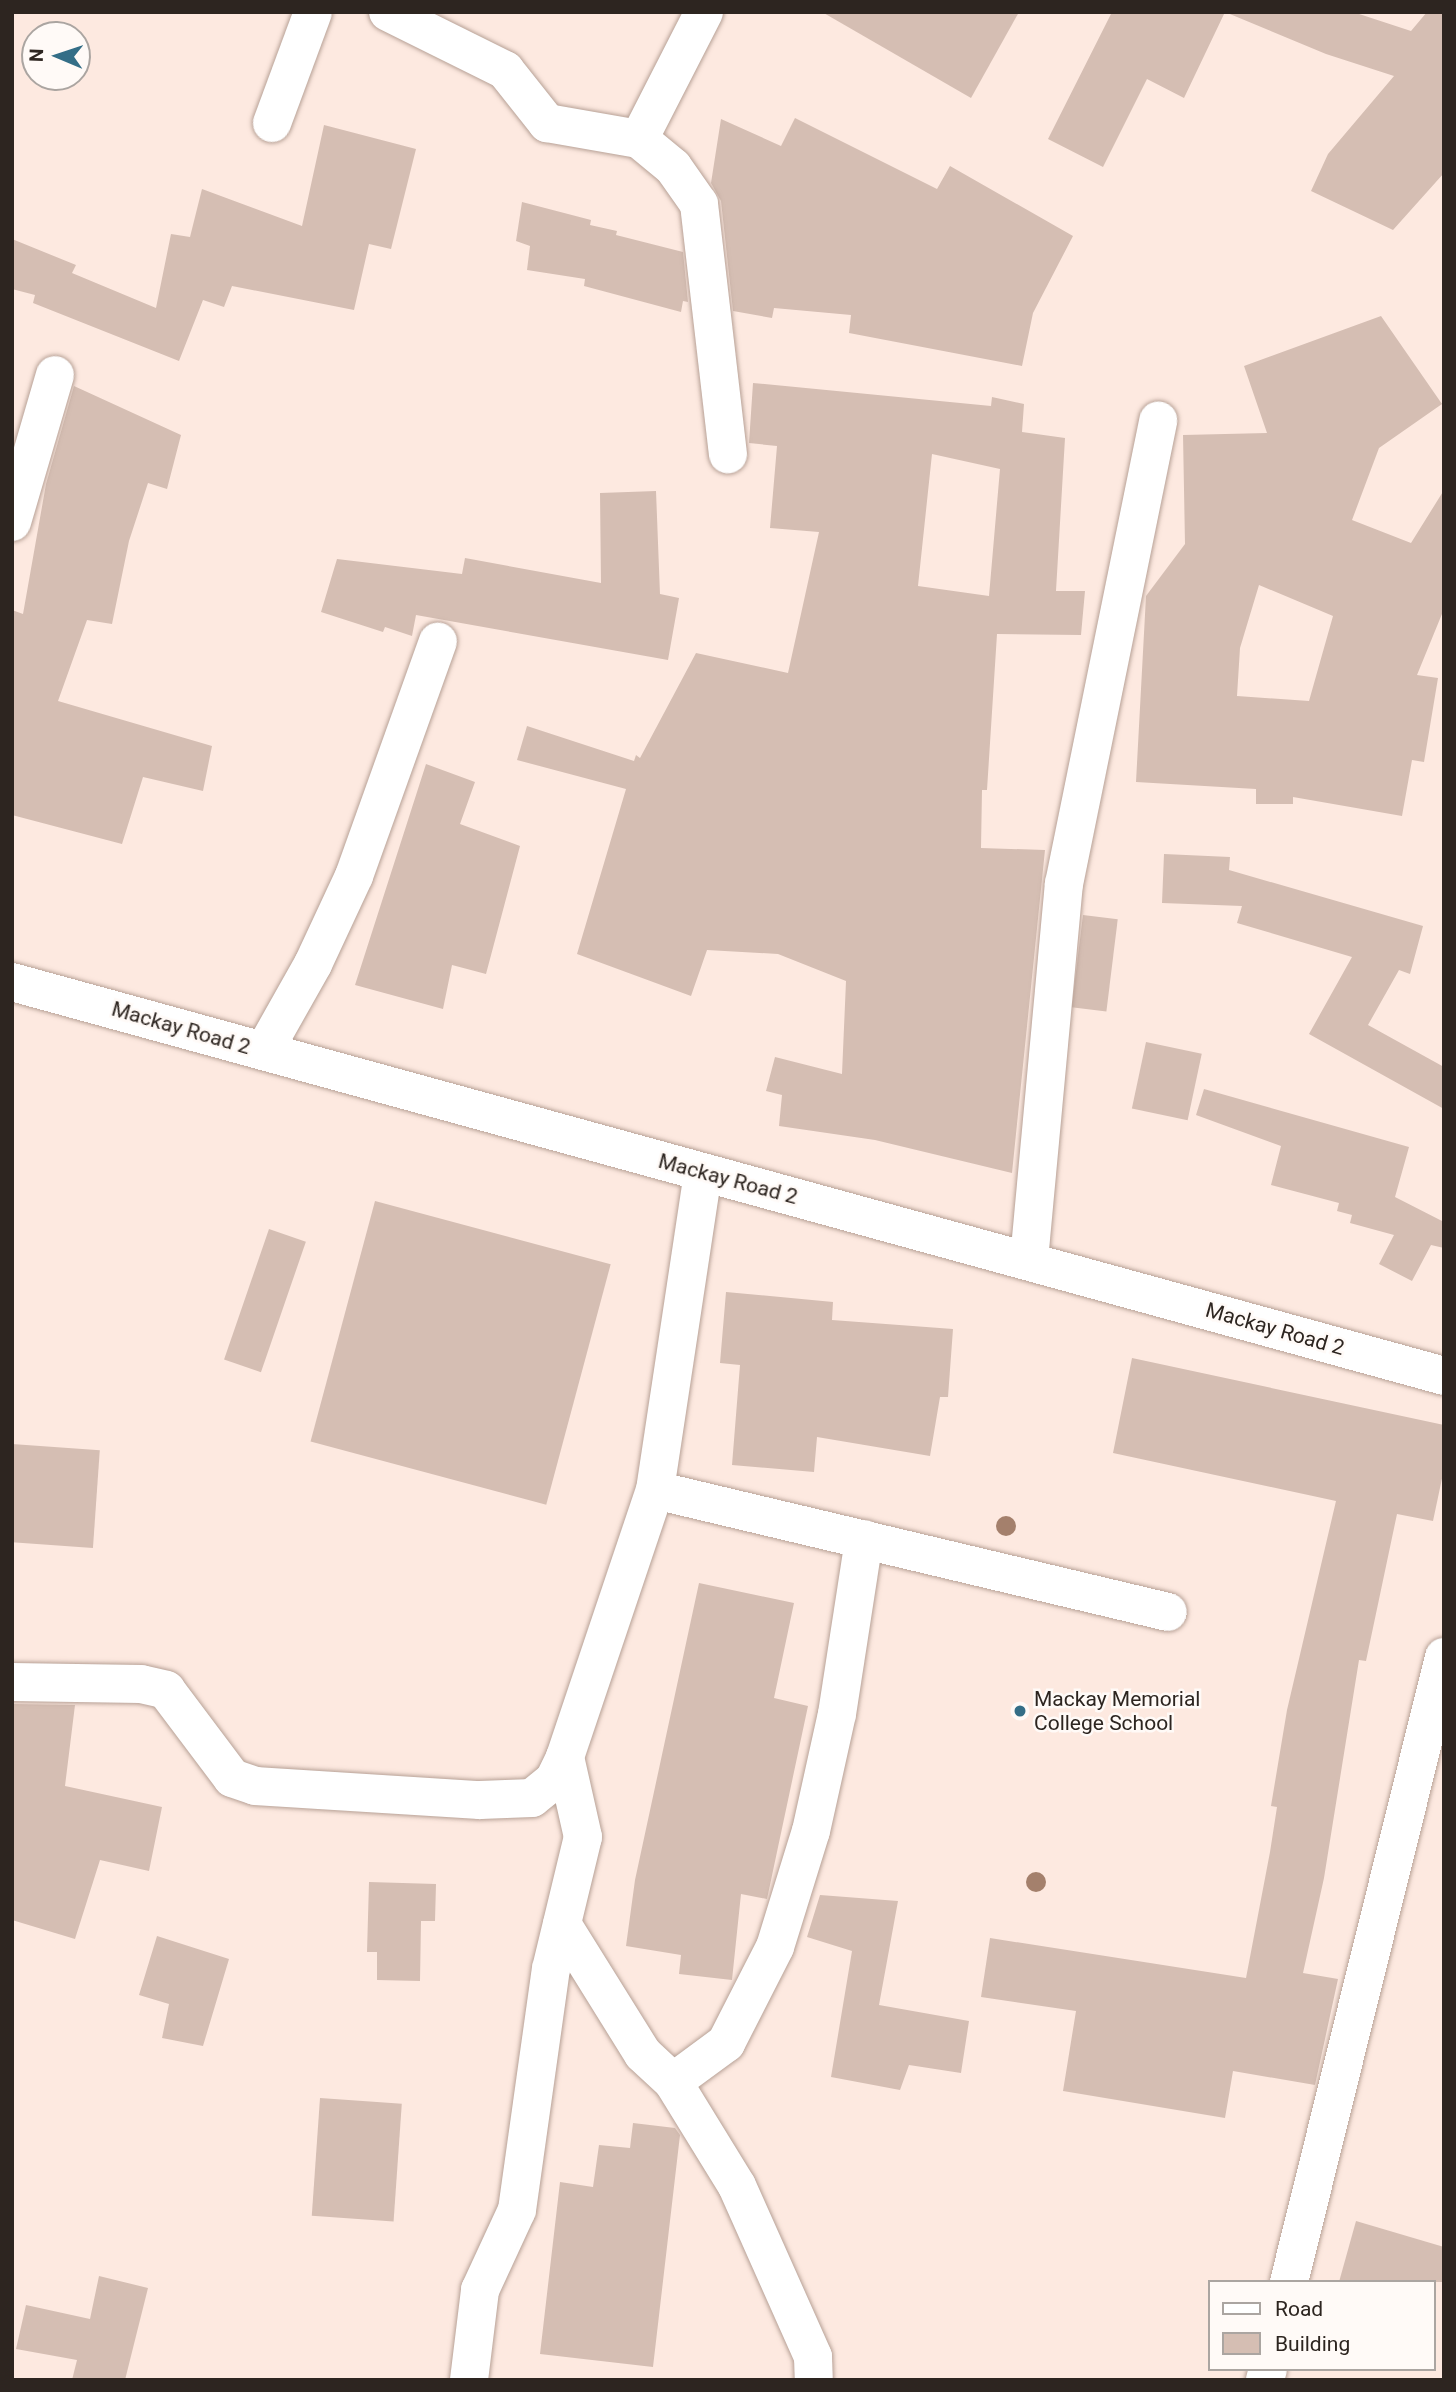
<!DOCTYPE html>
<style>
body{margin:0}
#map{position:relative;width:1456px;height:2392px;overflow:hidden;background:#fde9e0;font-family:Roboto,sans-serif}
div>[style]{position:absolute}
.building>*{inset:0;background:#d5beb3;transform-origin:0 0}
.roads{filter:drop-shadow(0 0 2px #b7a196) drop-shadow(0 0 2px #b7a196)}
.street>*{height:38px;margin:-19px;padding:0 19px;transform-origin:19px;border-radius:19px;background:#fff}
.secondary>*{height:38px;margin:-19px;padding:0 19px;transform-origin:19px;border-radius:19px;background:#fff}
.trees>*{width:20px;height:20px;margin:-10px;border-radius:50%;background:#a4806c}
.dots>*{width:19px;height:19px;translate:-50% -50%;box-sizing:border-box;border:4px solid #fffaf7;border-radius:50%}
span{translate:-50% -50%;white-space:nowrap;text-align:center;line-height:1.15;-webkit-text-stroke:5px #fffaf7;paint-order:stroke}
.street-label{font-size:21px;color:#2d2520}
.poi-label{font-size:21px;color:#2d2520}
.left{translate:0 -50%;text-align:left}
.frame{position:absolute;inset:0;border:14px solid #2d2520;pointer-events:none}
.legend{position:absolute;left:1208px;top:2280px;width:228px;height:91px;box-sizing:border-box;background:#fffaf7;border:2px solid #aba5a1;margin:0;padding:9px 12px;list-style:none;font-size:21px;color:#2d2520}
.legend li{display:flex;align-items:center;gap:14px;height:35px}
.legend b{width:35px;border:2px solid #aba5a1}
.north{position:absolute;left:21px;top:21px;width:70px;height:70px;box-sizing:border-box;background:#fffaf7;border:2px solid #aba5a1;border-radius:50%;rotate:272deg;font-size:19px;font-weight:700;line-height:28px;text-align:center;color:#2d2520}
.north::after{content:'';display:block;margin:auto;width:24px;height:32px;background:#346e87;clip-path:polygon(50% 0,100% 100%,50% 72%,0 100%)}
</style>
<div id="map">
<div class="building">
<div style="clip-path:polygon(822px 12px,1019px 12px,971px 98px)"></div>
<div style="clip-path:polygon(1112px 12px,1225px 12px,1184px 98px,1147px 79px,1103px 167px,1048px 139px)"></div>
<div style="clip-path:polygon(1225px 12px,1353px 12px,1411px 31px,1427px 12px,1444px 12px,1444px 173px,1393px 230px,1311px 191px,1328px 154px,1394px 76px,1326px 54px)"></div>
<div style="clip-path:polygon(795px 118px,937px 189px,950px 166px,1073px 236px,1033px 313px,1022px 366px,849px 333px,851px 315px,774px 308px,772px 318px,733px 311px,721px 201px,711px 183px,721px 119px,781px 146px)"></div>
<div style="clip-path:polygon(324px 125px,416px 149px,391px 249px,369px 244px,354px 310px,232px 286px,224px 307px,203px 300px,179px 361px,33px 303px,35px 295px,12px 289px,12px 239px,76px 265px,72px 273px,156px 308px,171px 234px,190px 237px,202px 189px,302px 226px)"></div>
<div style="clip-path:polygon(522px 202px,591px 220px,590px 225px,617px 231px,616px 235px,683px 252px,688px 302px,683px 301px,681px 312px,584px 286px,585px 279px,527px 270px,530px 246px,516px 241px)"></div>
<div style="clip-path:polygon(evenodd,1381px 316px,1442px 404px,1379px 448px,1352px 520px,1411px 543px,1444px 490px,1444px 609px,1417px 675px,1438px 678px,1424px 762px,1412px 760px,1402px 816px,1293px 797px,1293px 804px,1256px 804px,1256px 789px,1136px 782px,1146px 596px,1185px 544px,1183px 435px,1267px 433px,1244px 366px,1381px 316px,1259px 585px,1333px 616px,1309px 701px,1237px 696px,1240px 648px,1259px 585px)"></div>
<div style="clip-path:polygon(evenodd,753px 383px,991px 406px,992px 397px,1024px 404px,1022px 432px,1065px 438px,1056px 591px,1085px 591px,1081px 635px,997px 634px,987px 790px,982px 790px,981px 848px,1045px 850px,1012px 1173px,875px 1140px,779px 1126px,782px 1095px,766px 1091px,775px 1057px,842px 1074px,846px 981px,778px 954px,707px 950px,691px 996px,577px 954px,626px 789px,517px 760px,527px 726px,634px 761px,636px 755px,640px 758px,696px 653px,788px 673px,819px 532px,770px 528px,777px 446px,749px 443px,753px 383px,932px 454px,1000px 469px,989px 596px,918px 586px,932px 454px)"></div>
<div style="clip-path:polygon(74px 386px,181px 435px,167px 489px,148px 483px,129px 541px,112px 624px,87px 620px,58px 701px,212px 746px,203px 791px,143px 777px,122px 844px,12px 815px,12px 610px,23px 614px,46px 484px)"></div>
<div style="clip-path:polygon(656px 491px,660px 594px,679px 598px,668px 660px,416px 615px,412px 636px,385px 627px,383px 632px,321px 612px,337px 559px,462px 574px,465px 558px,601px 583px,600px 493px)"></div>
<div style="clip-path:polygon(426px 764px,475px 782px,460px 824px,520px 846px,486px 974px,452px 965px,443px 1009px,355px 985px)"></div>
<div style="clip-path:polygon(1164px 854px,1230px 857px,1229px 870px,1423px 926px,1410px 974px,1399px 970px,1368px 1025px,1444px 1067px,1444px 1109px,1309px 1034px,1352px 957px,1237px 923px,1242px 906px,1162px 903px)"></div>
<div style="left:1083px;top:915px;width:35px;height:93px;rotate:7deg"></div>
<div style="left:1146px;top:1042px;width:57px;height:68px;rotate:12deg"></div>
<div style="clip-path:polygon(1204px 1089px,1409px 1147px,1395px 1197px,1444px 1222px,1444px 1248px,1431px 1245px,1412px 1281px,1379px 1264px,1394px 1235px,1350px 1223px,1352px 1215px,1337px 1211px,1339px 1203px,1271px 1185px,1281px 1146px,1196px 1115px)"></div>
<div style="left:375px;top:1201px;width:244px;height:249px;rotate:15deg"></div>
<div style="left:269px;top:1229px;width:39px;height:138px;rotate:19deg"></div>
<div style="clip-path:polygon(726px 1292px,833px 1302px,832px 1320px,953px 1329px,948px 1397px,940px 1397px,930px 1456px,817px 1437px,814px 1472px,732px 1465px,740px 1365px,720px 1363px)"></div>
<div style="clip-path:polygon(1132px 1358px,1444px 1425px,1444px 1469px,1433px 1521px,1397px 1514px,1366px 1661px,1359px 1660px,1324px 1878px,1303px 1973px,1338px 1979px,1315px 2085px,1233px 2071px,1225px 2118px,1063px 2091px,1076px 2011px,981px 1997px,990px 1938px,1246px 1978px,1270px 1852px,1277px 1807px,1271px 1806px,1287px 1710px,1336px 1501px,1113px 1453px)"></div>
<div style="left:12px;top:1444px;width:88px;height:98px;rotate:4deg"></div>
<div style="clip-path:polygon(699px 1583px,794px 1603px,774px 1698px,808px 1706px,767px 1899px,741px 1894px,732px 1980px,679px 1974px,681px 1955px,626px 1946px,635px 1880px)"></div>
<div style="clip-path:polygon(12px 1704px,75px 1705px,65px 1786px,162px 1807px,149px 1871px,100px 1860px,75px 1939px,12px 1920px)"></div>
<div style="clip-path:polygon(369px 1882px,436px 1884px,435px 1921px,421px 1921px,420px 1981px,377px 1980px,377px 1952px,367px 1952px)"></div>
<div style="clip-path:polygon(820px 1895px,898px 1901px,879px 2005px,969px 2021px,961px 2073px,909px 2065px,900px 2090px,831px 2077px,852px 1951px,807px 1937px)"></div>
<div style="clip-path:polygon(157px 1936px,229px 1959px,203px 2046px,162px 2038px,169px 2004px,139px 1995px)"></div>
<div style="left:320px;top:2098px;width:82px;height:118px;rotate:4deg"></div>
<div style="clip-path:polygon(633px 2123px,675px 2128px,680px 2135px,653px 2367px,540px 2354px,560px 2182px,593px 2187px,599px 2145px,630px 2148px)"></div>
<div style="clip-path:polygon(1356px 2221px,1444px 2247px,1444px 2282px,1339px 2282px)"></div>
<div style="clip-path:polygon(99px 2276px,148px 2288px,125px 2380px,72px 2380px,77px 2360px,16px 2349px,26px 2305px,90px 2319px)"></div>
</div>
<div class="roads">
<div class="street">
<div style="left:388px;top:12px;width:131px;rotate:26.4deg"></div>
<div style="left:505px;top:70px;width:68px;rotate:51.6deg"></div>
<div style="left:547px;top:123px;width:93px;rotate:9.9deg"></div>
<div style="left:704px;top:12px;width:143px;rotate:117.1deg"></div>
<div style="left:639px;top:139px;width:44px;rotate:39.5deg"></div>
<div style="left:673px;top:167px;width:45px;rotate:54.9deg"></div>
<div style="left:699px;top:204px;width:252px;rotate:83.4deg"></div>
<div style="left:272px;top:123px;width:118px;rotate:-69.7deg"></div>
<div style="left:12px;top:522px;width:153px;rotate:-73.7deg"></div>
<div style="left:264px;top:1051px;width:100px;rotate:-60.6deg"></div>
<div style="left:313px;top:964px;width:97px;rotate:-65deg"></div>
<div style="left:354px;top:876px;width:249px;rotate:-70.3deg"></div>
<div style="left:1029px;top:1260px;width:378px;rotate:-84.7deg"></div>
<div style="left:1064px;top:884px;width:473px;rotate:-78.5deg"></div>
<div style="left:655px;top:1490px;width:527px;rotate:13.38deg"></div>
<div style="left:12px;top:1682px;width:129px;rotate:0.9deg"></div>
<div style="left:141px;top:1684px;width:26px;rotate:13deg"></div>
<div style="left:166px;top:1690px;width:110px;rotate:53.1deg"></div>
<div style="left:232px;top:1778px;width:24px;rotate:19deg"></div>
<div style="left:255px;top:1786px;width:225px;rotate:3.6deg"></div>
<div style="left:480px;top:1800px;width:52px;rotate:-2.2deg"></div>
<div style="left:532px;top:1798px;width:28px;rotate:-39deg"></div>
<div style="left:554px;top:1780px;width:25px;rotate:-64deg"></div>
<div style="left:565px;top:1757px;width:282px;rotate:-71.4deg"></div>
<div style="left:655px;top:1490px;width:321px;rotate:-81.4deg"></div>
<div style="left:562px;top:1924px;width:153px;rotate:58.1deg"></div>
<div style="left:643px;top:2054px;width:41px;rotate:43deg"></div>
<div style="left:673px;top:2082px;width:122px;rotate:58.4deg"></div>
<div style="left:737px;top:2186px;width:187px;rotate:66deg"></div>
<div style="left:813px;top:2357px;width:23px;rotate:88deg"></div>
<div style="left:673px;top:2082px;width:66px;rotate:-36.3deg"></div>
<div style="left:726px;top:2043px;width:108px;rotate:-63deg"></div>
<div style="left:775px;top:1947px;width:121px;rotate:-72.8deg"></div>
<div style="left:811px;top:1831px;width:120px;rotate:-77.5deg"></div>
<div style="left:837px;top:1714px;width:177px;rotate:-81.2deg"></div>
<div style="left:1289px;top:2282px;width:644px;rotate:-76.07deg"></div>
<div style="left:469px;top:2380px;width:91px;rotate:-83deg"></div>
<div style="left:480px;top:2290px;width:88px;rotate:-65.2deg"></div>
<div style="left:517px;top:2210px;width:243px;rotate:-82deg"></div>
<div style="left:551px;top:1969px;width:136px;rotate:-76.4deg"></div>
<div style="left:583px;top:1837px;width:82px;rotate:-102.7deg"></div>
<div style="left:1265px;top:2380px;width:11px;rotate:-75deg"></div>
</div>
<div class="secondary">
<div style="left:12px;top:982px;width:1485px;rotate:15.38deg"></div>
</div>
</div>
<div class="trees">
<div style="left:1006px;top:1526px"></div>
<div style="left:1036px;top:1882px"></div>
</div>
<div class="dots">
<div style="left:1020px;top:1711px;background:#346e87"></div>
</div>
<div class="street-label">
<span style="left:181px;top:1028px;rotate:16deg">Mackay Road 2</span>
<span style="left:728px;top:1179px;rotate:15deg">Mackay Road 2</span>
<span style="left:1275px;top:1329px;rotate:16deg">Mackay Road 2</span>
</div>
<div class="poi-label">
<span class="left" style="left:1034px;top:1711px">Mackay Memorial<br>College School</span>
</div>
<div class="frame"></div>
<ul class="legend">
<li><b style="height:9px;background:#fff"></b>Road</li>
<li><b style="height:19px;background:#d5beb3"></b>Building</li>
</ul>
<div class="north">N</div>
</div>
